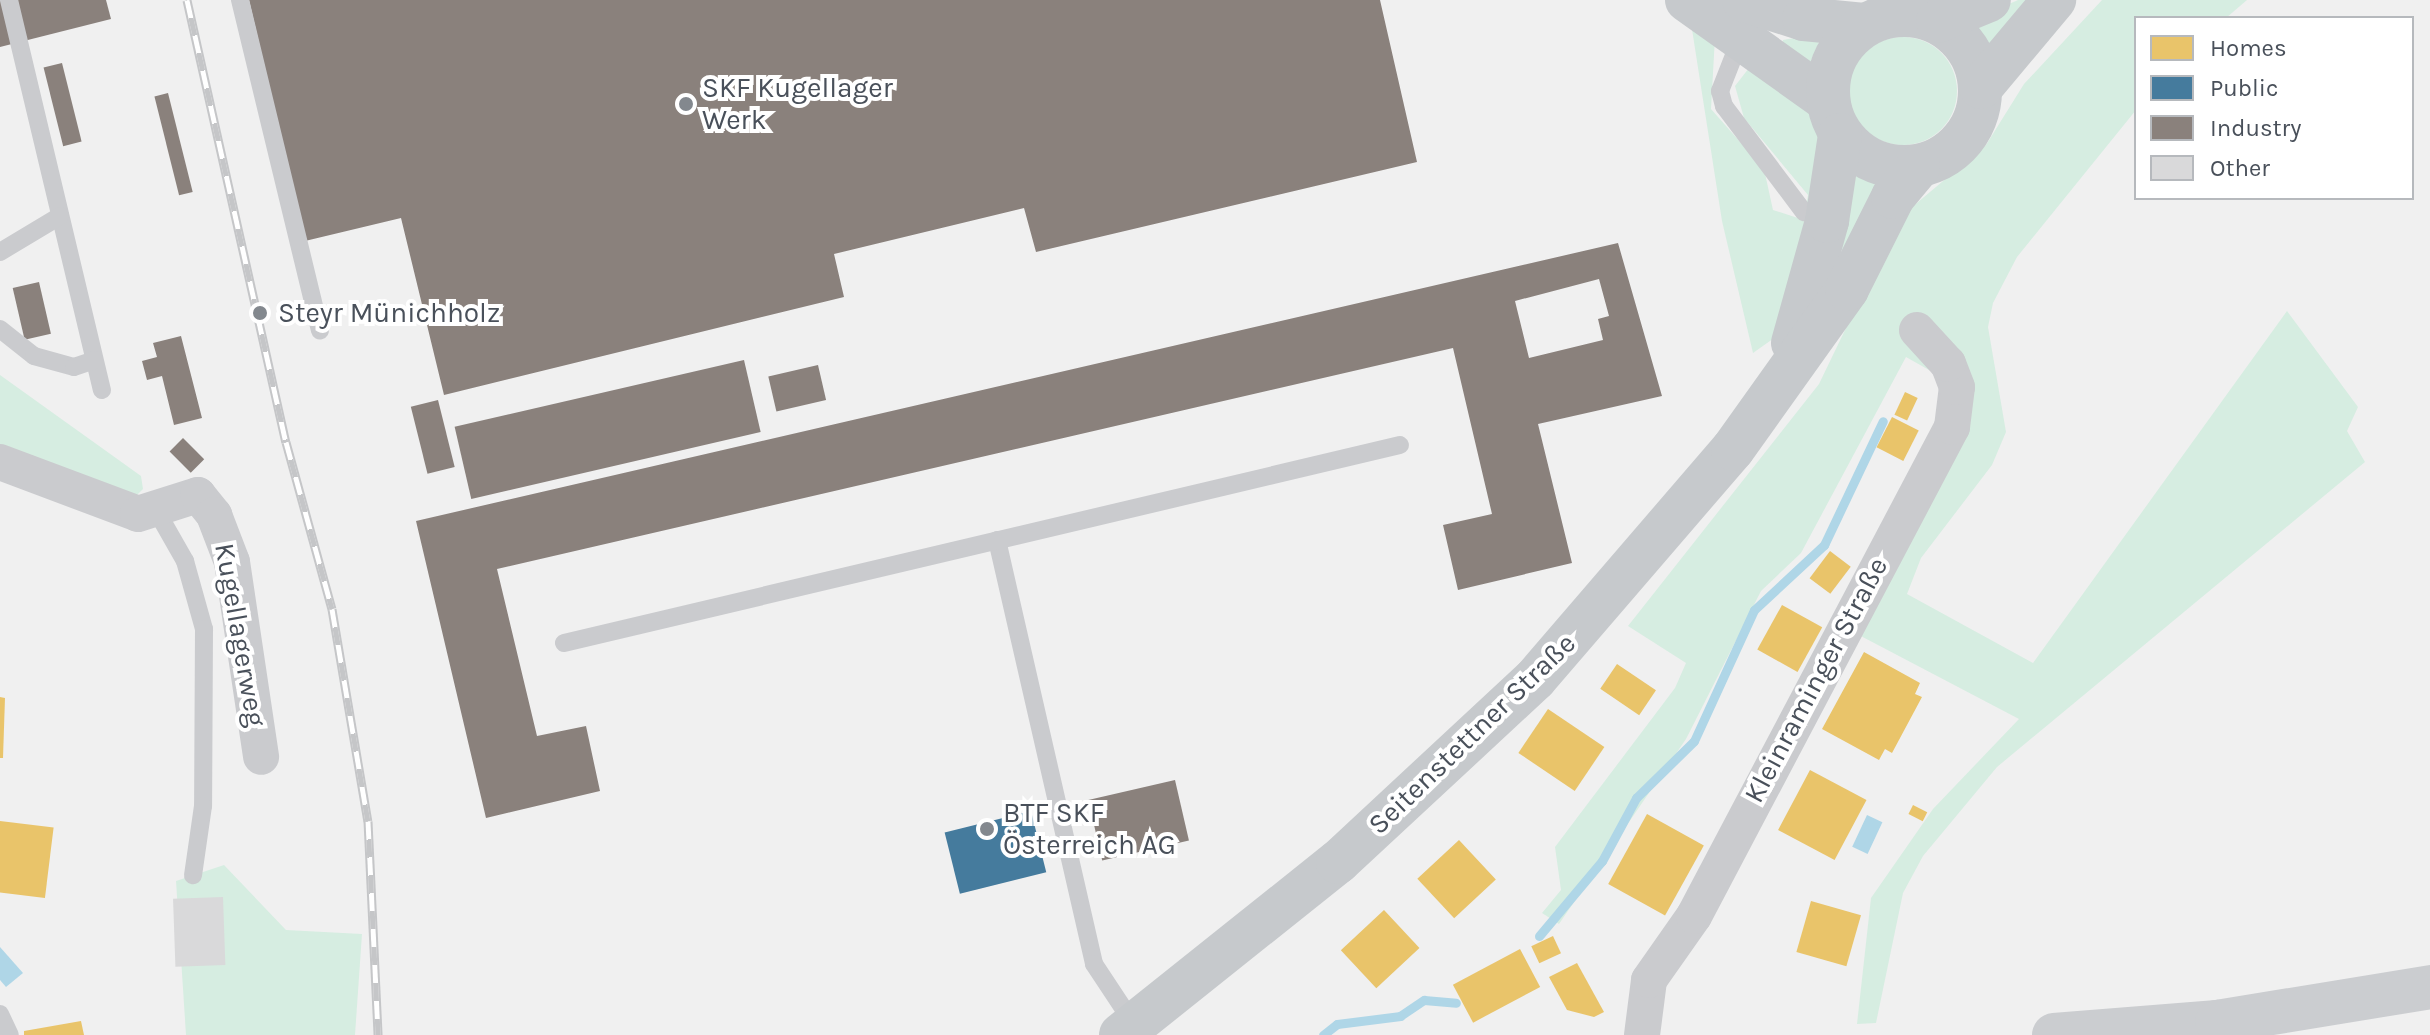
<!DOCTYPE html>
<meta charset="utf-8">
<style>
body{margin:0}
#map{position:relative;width:2430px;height:1035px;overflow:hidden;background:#f0f0f0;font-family:Karla,sans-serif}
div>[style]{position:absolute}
.green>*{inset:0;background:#d6ede1}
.round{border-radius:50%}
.water>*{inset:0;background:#afd6e7;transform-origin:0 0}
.homes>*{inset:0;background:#e9c46a;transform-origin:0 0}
.public>*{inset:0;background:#457b9d;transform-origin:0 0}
.industry>*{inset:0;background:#8a817c;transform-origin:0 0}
.stream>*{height:9px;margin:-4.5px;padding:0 4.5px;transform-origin:4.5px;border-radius:4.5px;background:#afd6e7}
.building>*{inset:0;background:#d9d9da;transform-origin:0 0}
.lane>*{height:18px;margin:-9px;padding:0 9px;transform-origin:9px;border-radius:9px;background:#cacbce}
.street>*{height:36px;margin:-18px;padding:0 18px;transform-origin:18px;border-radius:18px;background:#cacbce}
.secondary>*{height:44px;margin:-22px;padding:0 22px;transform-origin:22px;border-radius:22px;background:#cbcdd0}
.primary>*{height:44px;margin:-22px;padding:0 22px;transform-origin:22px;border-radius:22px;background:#c6c9cc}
.primary>.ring{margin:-22px;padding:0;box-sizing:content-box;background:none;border:44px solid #c6c9cc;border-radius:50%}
.rail>*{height:9px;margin-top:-4.5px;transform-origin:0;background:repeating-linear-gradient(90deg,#fff 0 18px,#c5c6c8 0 36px);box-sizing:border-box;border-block:2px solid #c5c6c8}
.dots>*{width:22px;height:22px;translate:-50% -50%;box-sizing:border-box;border:4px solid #fff;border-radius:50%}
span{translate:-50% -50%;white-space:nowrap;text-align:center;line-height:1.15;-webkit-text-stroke:8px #fff;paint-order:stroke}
.poi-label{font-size:28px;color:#49505a}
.left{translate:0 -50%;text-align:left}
.street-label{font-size:28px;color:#49505a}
.legend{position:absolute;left:2134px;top:16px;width:280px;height:184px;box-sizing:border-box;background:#fff;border:2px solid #b6b9bd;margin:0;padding:10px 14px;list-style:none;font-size:24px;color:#49505a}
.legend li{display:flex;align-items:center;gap:16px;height:40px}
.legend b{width:40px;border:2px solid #b6b9bd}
</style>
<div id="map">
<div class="green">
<div style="clip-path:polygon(2018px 0,2039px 0,1989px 46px,1973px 20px)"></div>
<div style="clip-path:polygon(2102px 0,2247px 0,2226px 18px,2136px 18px,2136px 110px,2017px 257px,1993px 303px,1988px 327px,2006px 432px,1992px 465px,1921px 558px,1907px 594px,2033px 663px,2287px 311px,2358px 407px,2347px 431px,2365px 462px,1997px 767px,1923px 856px,1903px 893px,1876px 1023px,1857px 1024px,1871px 898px,1933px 809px,2019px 719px,1836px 623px,1941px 426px,1945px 379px,1906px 357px,1801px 553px,1761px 591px,1686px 739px,1559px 924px,1542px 913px,1561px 890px,1555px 847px,1675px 688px,1686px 663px,1628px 626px,1819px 384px,1899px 218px,1986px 145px,2024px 84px)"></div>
<div style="clip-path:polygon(1691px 23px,1715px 37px,1711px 109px,1764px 169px,1773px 210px,1804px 220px,1808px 195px,1744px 118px,1735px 86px,1749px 68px,1810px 109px,1821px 135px,1823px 185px,1777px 336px,1753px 353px,1722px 221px)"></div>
<div style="clip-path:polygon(1823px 33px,1809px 65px,1782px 46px,1783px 40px)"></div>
<div class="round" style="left:1849px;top:37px;width:108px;height:108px"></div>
<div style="clip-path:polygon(1849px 170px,1883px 184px,1840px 269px)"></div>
<div style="clip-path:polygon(0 375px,141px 476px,143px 489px,135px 497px,0 448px)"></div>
<div style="clip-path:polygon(224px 865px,286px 930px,362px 934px,355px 1035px,186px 1035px,176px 881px)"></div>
</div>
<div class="water">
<div style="left:1867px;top:815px;width:17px;height:35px;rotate:25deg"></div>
<div style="clip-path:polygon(0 947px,23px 973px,6px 987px,0 980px)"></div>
</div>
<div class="homes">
<div style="left:1905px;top:392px;width:14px;height:25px;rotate:25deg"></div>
<div style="left:1892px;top:417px;width:30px;height:34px;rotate:27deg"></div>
<div style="left:1830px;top:551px;width:26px;height:34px;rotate:37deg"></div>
<div style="left:1782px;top:605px;width:46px;height:51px;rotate:29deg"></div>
<div style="clip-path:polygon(1864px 652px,1920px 683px,1915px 694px,1922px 697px,1892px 753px,1885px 749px,1879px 760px,1822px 729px)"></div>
<div style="left:1617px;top:664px;width:47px;height:30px;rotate:34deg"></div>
<div style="clip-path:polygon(0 697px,5px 698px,3px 758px,0 758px)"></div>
<div style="left:1548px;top:709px;width:68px;height:53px;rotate:34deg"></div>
<div style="left:1810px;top:770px;width:64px;height:68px;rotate:28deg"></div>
<div style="left:1913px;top:805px;width:16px;height:10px;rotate:27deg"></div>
<div style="left:1647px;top:814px;width:65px;height:80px;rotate:29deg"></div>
<div style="left:0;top:821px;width:54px;height:71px;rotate:7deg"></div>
<div style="left:1459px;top:840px;width:54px;height:57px;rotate:47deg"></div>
<div style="left:1811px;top:901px;width:52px;height:53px;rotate:16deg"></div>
<div style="left:1384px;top:910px;width:52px;height:59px;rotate:47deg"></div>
<div style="left:1553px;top:936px;width:19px;height:24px;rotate:65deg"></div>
<div style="left:1520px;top:949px;width:43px;height:76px;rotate:62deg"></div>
<div style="clip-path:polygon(1577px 963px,1604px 1012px,1594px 1017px,1567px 1010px,1549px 977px)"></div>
<div style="clip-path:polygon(81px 1021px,84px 1035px,24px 1035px,24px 1031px)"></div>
</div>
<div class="public">
<div style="left:1031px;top:811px;width:63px;height:89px;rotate:76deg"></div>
</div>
<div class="industry">
<div style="clip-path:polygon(0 0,106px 0,111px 19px,0 47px)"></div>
<div style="clip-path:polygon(249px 0,1380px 0,1417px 162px,1036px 252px,1024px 208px,834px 254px,844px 297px,444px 395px,401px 218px,305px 241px)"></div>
<div style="left:62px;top:63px;width:81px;height:19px;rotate:76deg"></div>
<div style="left:168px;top:93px;width:102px;height:14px;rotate:76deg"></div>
<div style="clip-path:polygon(evenodd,1618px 243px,1662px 396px,1538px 424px,1572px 563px,1458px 590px,1443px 525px,1492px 514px,1453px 348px,497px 569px,537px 736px,586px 726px,600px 791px,486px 818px,416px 521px,1618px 243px,1599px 279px,1609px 316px,1598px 319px,1603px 340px,1529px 358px,1515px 301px,1599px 279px)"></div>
<div style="left:39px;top:282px;width:53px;height:27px;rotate:77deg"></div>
<div style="clip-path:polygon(181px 336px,202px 418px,174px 425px,162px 376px,147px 380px,142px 361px,157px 357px,153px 343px)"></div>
<div style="left:744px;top:360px;width:74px;height:297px;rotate:77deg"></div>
<div style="left:818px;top:365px;width:36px;height:51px;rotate:77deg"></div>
<div style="left:438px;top:400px;width:69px;height:28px;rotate:76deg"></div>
<div style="left:183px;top:438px;width:30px;height:19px;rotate:45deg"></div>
<div style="left:1175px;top:780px;width:62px;height:89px;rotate:77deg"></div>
</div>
<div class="stream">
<div style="left:1539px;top:936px;width:98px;rotate:-50deg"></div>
<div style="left:1602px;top:861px;width:72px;rotate:-61.6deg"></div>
<div style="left:1636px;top:798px;width:81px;rotate:-44.5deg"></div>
<div style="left:1694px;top:741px;width:144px;rotate:-65.4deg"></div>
<div style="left:1754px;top:610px;width:96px;rotate:-42.9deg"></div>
<div style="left:1824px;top:545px;width:137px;rotate:-64.6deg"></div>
<div style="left:1323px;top:1035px;width:18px;rotate:-38deg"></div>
<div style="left:1337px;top:1024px;width:64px;rotate:-7.2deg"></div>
<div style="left:1400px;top:1016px;width:29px;rotate:-34deg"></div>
<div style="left:1424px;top:1000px;width:32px;rotate:5deg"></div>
</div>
<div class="building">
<div style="left:223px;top:897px;width:68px;height:50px;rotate:88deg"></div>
</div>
<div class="lane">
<div style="left:9px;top:0;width:401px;rotate:76.6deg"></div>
<div style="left:240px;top:0;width:340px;rotate:76.4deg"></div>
<div style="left:1740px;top:40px;width:55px;rotate:111.4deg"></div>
<div style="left:1720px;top:91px;width:16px;rotate:75deg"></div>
<div style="left:1724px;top:106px;width:133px;rotate:53deg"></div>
<div style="left:0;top:252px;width:70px;rotate:-31deg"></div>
<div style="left:0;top:329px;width:43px;rotate:38.5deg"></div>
<div style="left:34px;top:356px;width:41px;rotate:15.4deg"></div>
<div style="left:74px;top:367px;width:21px;rotate:-19deg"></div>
<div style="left:156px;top:510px;width:59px;rotate:60.4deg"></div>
<div style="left:185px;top:561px;width:71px;rotate:74.4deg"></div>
<div style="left:204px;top:629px;width:177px;rotate:90.3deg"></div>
<div style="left:203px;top:806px;width:70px;rotate:98.2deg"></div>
<div style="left:997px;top:540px;width:435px;rotate:77.1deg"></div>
<div style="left:1094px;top:964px;width:74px;rotate:56.5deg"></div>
<div style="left:564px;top:643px;width:859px;rotate:-13.32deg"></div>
<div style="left:0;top:1014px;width:23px;rotate:65deg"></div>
</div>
<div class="street">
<div style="left:0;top:462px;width:147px;rotate:20.6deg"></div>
<div style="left:138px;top:514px;width:63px;rotate:-17.6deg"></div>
<div style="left:198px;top:495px;width:26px;rotate:51deg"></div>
<div style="left:214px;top:515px;width:50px;rotate:69deg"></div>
<div style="left:232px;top:562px;width:197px;rotate:81.5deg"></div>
<div style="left:1642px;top:1035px;width:55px;rotate:-82.7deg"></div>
<div style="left:1649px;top:980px;width:78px;rotate:-54.9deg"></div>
<div style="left:1694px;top:916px;width:553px;rotate:-62.18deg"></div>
<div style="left:1952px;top:427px;width:40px;rotate:-82.9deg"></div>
<div style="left:1957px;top:387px;width:25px;rotate:-111deg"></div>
<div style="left:1948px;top:364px;width:46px;rotate:-132.4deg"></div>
</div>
<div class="secondary">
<div style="left:2054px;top:1035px;width:164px;rotate:-4.6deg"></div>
<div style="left:2217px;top:1022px;width:216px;rotate:-9.3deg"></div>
</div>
<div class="primary">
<div style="left:1687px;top:0;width:172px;rotate:35.5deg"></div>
<div style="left:1744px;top:0;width:63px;rotate:17.6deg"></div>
<div style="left:1804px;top:19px;width:60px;rotate:5.7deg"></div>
<div class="ring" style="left:1828px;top:15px;width:108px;height:108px"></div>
<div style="left:1938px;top:21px;width:55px;rotate:-22.4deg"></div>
<div style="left:1981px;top:87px;width:114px;rotate:-50deg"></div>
<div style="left:1793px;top:343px;width:127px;rotate:-74.4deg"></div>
<div style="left:1827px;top:221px;width:87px;rotate:-81.4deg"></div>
<div style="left:1121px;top:1035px;width:278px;rotate:-38.6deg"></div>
<div style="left:1338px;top:862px;width:269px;rotate:-42.9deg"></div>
<div style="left:1535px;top:679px;width:303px;rotate:-49.3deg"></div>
<div style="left:1733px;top:449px;width:196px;rotate:-54.5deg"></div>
<div style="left:1847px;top:289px;width:103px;rotate:-63.4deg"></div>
<div style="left:1893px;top:197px;width:39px;rotate:-50deg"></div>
</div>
<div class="rail">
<div style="left:187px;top:0;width:453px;rotate:77.4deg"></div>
<div style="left:286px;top:442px;width:173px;rotate:74.6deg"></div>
<div style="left:332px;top:609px;width:215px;rotate:80.4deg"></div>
<div style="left:368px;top:821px;width:214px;rotate:87.3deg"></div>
</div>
<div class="dots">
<div style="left:686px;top:104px;background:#83888e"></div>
<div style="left:260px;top:313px;background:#83888e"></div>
<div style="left:987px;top:829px;background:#83888e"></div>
</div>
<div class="poi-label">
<span class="left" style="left:702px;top:104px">SKF Kugellager<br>Werk</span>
<span class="left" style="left:278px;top:313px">Steyr Münichholz</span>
<span class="left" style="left:1003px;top:829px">BTF SKF<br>Österreich AG</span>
</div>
<div class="street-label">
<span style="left:240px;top:635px;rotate:80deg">Kugellagerweg</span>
<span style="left:1816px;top:680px;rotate:-62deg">Kleinraminger Straße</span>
<span style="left:1472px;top:734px;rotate:-44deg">Seitenstettner Straße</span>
</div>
<ul class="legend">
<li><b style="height:22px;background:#e9c46a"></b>Homes</li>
<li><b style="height:22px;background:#457b9d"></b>Public</li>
<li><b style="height:22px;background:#8a817c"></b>Industry</li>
<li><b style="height:22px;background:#d9d9da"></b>Other</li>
</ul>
</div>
